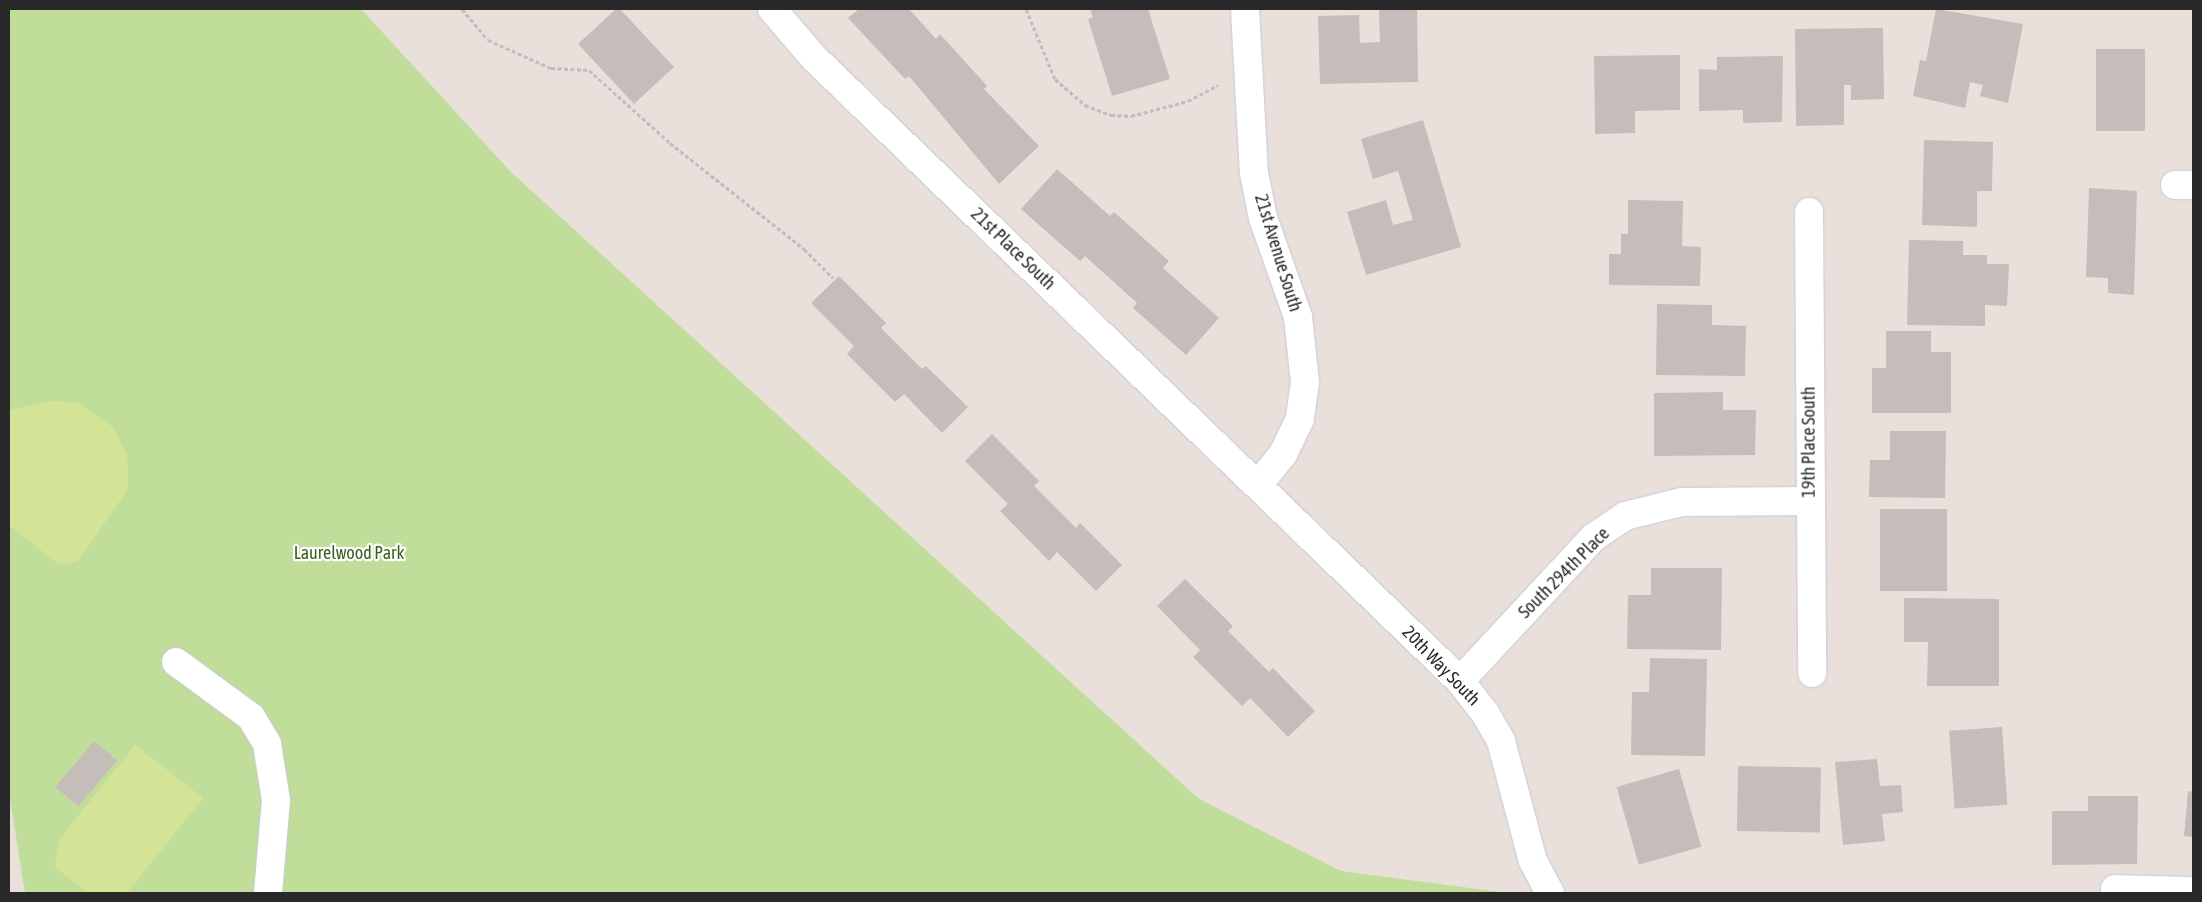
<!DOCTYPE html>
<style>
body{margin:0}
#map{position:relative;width:2202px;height:902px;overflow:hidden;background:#eae0db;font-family:"Asap Condensed",sans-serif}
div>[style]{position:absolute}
.green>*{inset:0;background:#c0dd9a}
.pitch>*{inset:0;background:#d4e497}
.building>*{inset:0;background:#c5bdba;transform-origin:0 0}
.path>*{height:3px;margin-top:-1.5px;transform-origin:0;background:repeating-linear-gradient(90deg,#bebebe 0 4px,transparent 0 6.5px)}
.roads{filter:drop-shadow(0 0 1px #c6ccd5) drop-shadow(0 0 1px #c6ccd5)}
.minor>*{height:28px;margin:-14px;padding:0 14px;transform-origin:14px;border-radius:14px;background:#fff}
span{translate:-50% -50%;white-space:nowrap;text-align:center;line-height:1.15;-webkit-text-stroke:4.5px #fff;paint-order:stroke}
.street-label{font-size:18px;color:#282828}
.park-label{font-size:18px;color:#3a5f1e}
.frame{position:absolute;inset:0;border:10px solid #282828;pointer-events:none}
</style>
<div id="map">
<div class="green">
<div style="clip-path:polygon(9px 9px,361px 9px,511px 172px,1199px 799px,1341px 871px,1508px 893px,25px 893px,9px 793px)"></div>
</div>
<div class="pitch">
<div style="clip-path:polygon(53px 401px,78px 403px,114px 428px,127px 455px,128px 471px,128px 489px,78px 561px,60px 565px,9px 525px,9px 410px)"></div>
<div style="clip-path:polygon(135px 745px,203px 798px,127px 893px,88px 893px,55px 867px,58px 841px)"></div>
</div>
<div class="building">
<div style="clip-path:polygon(616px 9px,620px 9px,674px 67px,634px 104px,578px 44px)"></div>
<div style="clip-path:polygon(859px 9px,909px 9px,936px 39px,940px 34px,987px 86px,984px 89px,1039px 146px,999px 184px,909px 76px,905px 79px,848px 18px)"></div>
<div style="clip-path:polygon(1090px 9px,1148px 9px,1170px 79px,1112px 96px,1088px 19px,1093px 17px)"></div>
<div style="clip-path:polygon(1379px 9px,1417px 9px,1418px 82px,1320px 84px,1318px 16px,1359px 15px,1360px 43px,1380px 42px)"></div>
<div style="clip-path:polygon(1936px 9px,2023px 24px,2008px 103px,1980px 96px,1983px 85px,1970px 82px,1965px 108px,1913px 96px,1920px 60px,1926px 61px)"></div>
<div style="clip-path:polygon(1883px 28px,1884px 99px,1851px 100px,1851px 85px,1844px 85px,1844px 125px,1796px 126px,1795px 29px)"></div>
<div style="left:2096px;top:49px;width:49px;height:82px"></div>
<div style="clip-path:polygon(1680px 55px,1680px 110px,1635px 111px,1635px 133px,1595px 134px,1594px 56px)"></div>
<div style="clip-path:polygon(1783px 56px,1782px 122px,1743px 123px,1743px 110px,1699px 111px,1699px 69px,1717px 70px,1717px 57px)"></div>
<div style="clip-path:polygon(1423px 120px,1461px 247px,1366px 275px,1347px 212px,1386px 200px,1393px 225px,1413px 220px,1398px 171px,1373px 179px,1361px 139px)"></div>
<div style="clip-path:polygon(1924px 140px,1993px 142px,1992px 191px,1977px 191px,1977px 227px,1922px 225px)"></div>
<div style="clip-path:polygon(1057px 169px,1110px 216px,1114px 212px,1169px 261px,1163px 268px,1219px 318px,1186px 355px,1133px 308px,1137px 303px,1085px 256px,1080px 261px,1021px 209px)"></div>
<div style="clip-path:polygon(2089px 188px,2137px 191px,2134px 295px,2108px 293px,2108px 278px,2086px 277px)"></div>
<div style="clip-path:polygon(1628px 200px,1683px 201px,1682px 246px,1701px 247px,1700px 286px,1609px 285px,1609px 254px,1621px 254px,1621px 234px,1628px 234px)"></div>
<div style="clip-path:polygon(1909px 240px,1963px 241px,1963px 255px,1987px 255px,1987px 264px,2009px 264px,2007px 306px,1985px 305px,1985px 326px,1907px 325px)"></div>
<div style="clip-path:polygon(839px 276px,886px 323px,881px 328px,922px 369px,926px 366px,968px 407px,942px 433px,904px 394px,895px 402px,847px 354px,854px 346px,811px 303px)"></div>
<div style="clip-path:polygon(1657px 304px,1712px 305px,1712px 325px,1746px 326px,1745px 376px,1656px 375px)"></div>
<div style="clip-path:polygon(1886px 331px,1931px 331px,1931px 352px,1951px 352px,1951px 413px,1872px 413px,1872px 368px,1886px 368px)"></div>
<div style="clip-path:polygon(1723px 392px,1723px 410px,1756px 410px,1755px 455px,1654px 456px,1654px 393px)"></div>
<div style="clip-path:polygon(1890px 431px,1946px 431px,1945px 498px,1869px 497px,1870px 460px,1890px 460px)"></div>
<div style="clip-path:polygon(992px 434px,1039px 481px,1034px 486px,1076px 528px,1080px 523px,1122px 565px,1096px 591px,1057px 552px,1049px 561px,1000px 511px,1008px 504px,965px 461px)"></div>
<div style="left:1880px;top:509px;width:67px;height:82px"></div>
<div style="clip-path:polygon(1651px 568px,1722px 568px,1721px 650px,1627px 649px,1628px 595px,1651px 595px)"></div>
<div style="clip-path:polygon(1185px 579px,1233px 626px,1228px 631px,1269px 672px,1273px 668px,1315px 711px,1288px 737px,1250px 698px,1242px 706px,1193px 657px,1200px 650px,1157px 606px)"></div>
<div style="clip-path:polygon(1904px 598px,1999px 599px,1999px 686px,1927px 686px,1928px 642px,1904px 642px)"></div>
<div style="clip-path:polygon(1650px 658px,1707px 659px,1705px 756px,1631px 755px,1632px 692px,1649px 692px)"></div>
<div style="left:2002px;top:727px;width:78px;height:53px;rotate:86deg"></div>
<div style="left:94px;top:741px;width:30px;height:60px;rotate:40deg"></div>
<div style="clip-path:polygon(1877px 759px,1880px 786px,1901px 785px,1903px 812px,1882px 814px,1885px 841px,1843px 845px,1835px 762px)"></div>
<div style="left:1738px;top:766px;width:83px;height:65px;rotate:1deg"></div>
<div style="left:1679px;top:769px;width:81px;height:65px;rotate:74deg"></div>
<div style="clip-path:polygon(2188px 791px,2193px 792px,2193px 837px,2184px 836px)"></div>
<div style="clip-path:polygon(2088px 796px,2138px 796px,2137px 864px,2052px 865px,2052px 811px,2088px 811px)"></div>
</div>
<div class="path">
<div style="left:462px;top:9px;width:40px;rotate:50deg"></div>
<div style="left:488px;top:40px;width:69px;rotate:24deg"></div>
<div style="left:551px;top:68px;width:38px;rotate:3deg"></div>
<div style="left:589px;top:70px;width:109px;rotate:42deg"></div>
<div style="left:670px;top:143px;width:171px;rotate:38.3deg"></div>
<div style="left:804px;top:249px;width:41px;rotate:45deg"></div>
<div style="left:1026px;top:9px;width:76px;rotate:67.5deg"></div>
<div style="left:1055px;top:79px;width:40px;rotate:41deg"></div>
<div style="left:1085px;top:105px;width:28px;rotate:21deg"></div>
<div style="left:1111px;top:115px;width:20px;rotate:3deg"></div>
<div style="left:1131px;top:116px;width:59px;rotate:-14.7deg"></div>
<div style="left:1188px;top:101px;width:34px;rotate:-28deg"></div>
</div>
<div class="roads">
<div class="minor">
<div style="left:772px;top:9px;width:65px;rotate:49.4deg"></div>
<div style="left:814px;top:58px;width:897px;rotate:43.96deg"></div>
<div style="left:1460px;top:681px;width:41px;rotate:52deg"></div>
<div style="left:1485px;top:713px;width:32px;rotate:60deg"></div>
<div style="left:1501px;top:741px;width:124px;rotate:75.1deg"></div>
<div style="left:1533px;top:861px;width:36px;rotate:62deg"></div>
<div style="left:1245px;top:9px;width:164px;rotate:86.9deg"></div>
<div style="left:1254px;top:173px;width:46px;rotate:78.7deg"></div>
<div style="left:1263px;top:218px;width:105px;rotate:70.5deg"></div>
<div style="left:1298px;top:317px;width:65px;rotate:83.9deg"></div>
<div style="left:1305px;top:382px;width:37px;rotate:98deg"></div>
<div style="left:1300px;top:419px;width:39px;rotate:116deg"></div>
<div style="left:1283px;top:454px;width:40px;rotate:129deg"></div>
<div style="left:2175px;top:185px;width:18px"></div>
<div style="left:1809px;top:212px;width:461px;rotate:89.6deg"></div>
<div style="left:176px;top:662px;width:93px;rotate:36.3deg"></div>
<div style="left:251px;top:717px;width:31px;rotate:59deg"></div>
<div style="left:267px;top:744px;width:57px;rotate:80.9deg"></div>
<div style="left:276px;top:800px;width:93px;rotate:94.9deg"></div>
<div style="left:1460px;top:681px;width:197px;rotate:-47.1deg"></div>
<div style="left:1594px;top:537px;width:37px;rotate:-34deg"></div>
<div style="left:1625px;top:516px;width:59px;rotate:-13.8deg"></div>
<div style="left:1682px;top:502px;width:128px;rotate:-0.4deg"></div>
<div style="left:2115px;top:889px;width:78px;rotate:1.5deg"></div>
</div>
</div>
<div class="street-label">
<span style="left:1013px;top:249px;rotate:44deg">21st Place South</span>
<span style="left:1278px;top:253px;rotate:73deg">21st Avenue South</span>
<span style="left:1809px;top:442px;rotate:-90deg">19th Place South</span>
<span style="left:1564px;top:573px;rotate:-45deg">South 294th Place</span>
<span style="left:1441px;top:666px;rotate:46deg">20th Way South</span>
</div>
<div class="park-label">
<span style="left:349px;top:553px">Laurelwood Park</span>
</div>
<div class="frame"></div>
</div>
